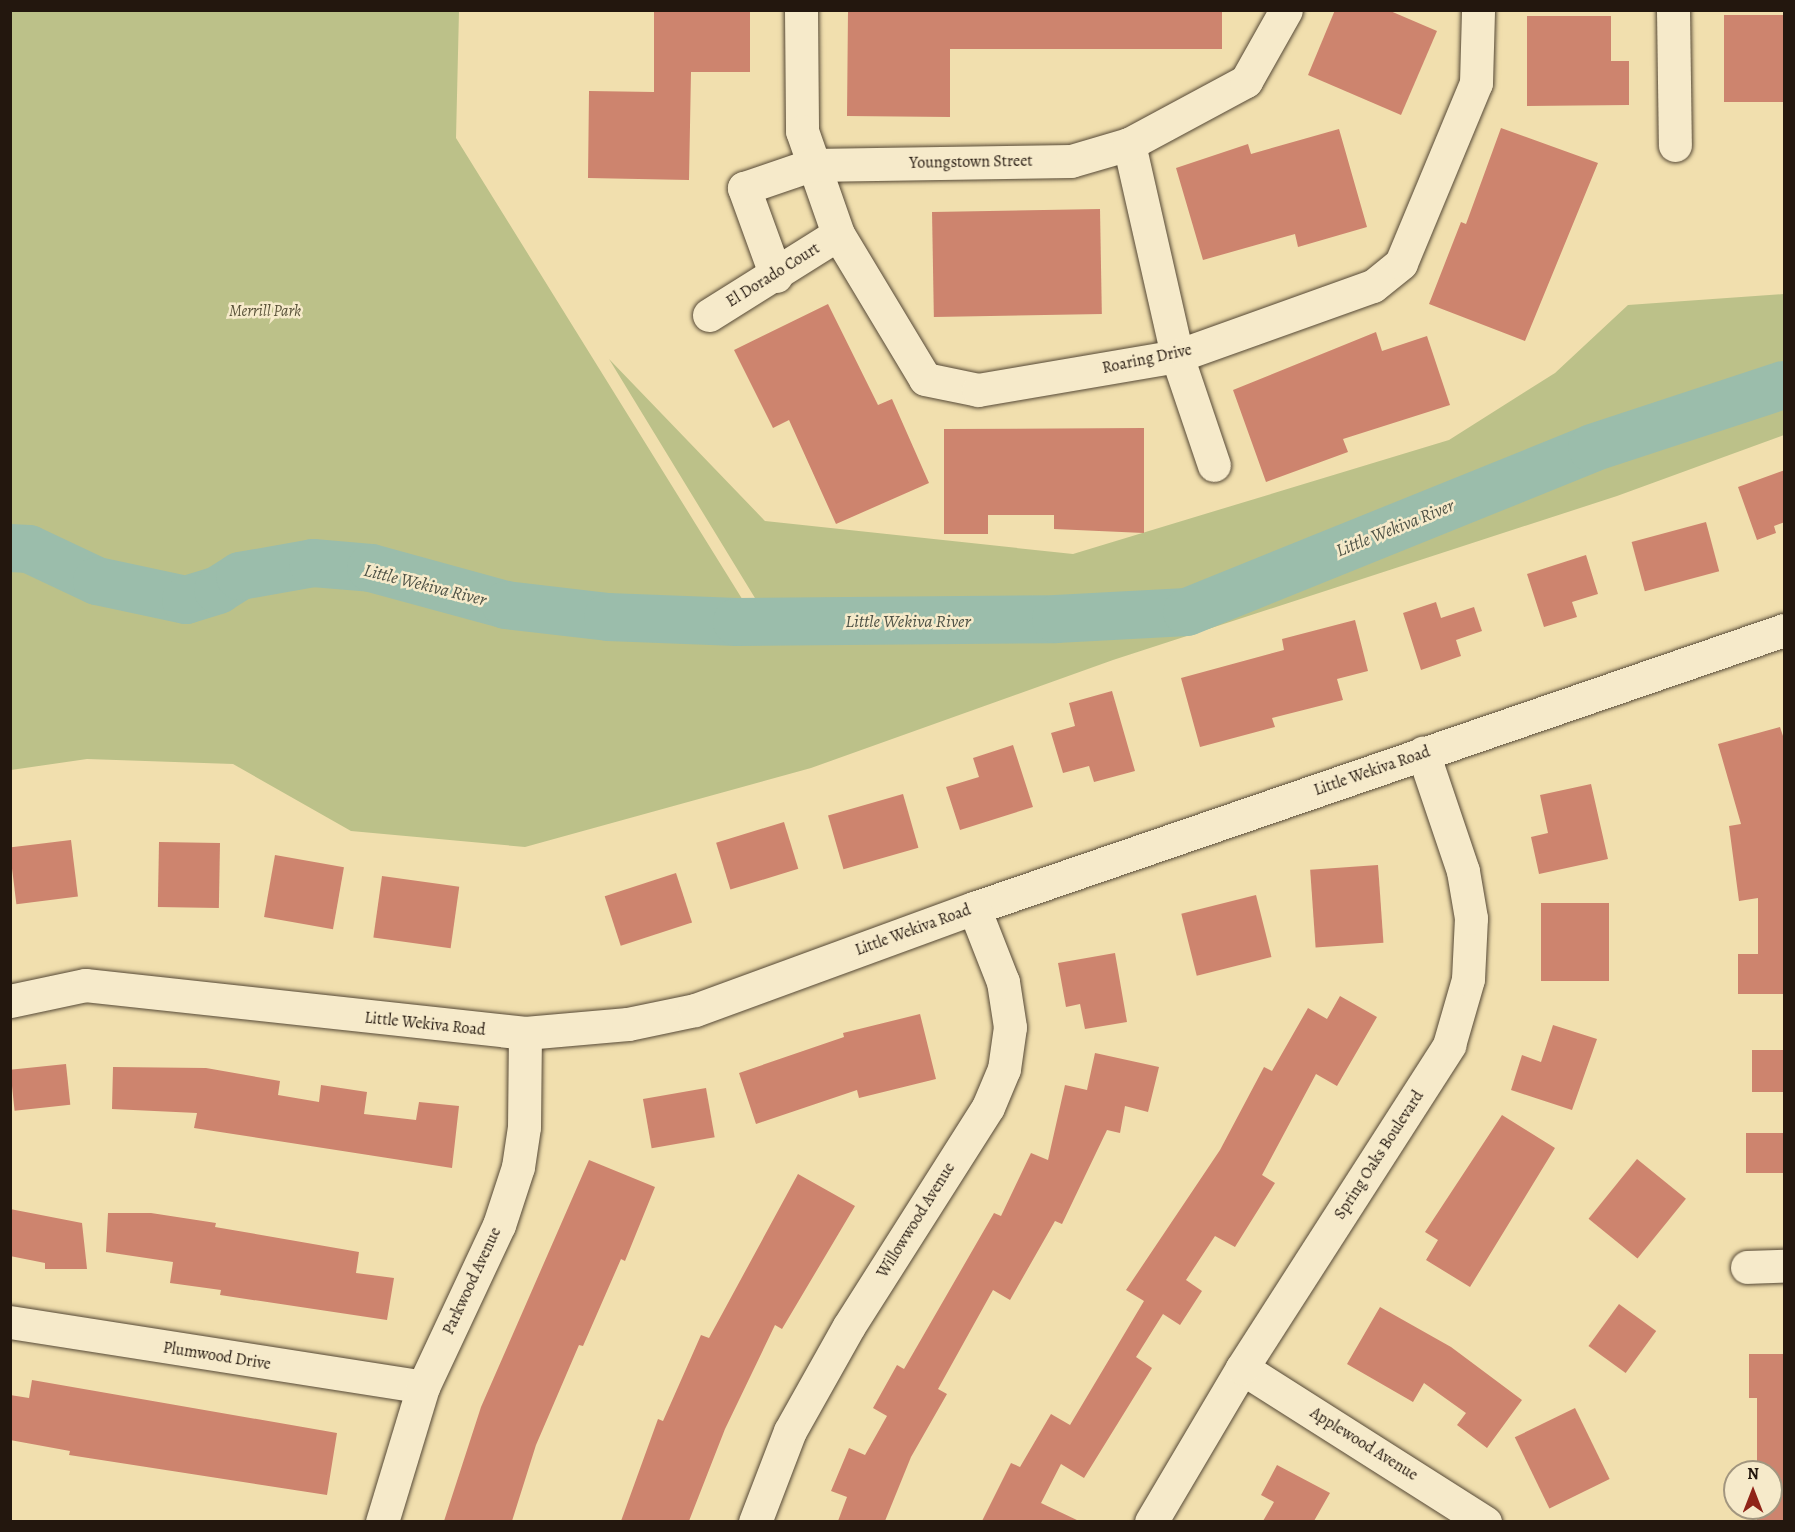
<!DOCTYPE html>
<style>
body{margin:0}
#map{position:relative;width:1795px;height:1532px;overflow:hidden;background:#f1dfae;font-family:Alegreya,serif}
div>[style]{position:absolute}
.green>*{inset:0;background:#bcc189}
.river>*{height:48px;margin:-24px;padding:0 24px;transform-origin:24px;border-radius:24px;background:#9bbdab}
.building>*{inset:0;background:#cd846e;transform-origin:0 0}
.roads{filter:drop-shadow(0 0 2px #564936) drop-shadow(0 0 2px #564936)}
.minor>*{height:33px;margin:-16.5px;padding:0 16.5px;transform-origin:16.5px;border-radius:16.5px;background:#f6eaca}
span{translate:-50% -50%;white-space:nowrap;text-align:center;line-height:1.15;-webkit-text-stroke:5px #f6eaca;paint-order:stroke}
.street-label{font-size:16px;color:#23170e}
.park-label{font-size:16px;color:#595239;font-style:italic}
.water-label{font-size:18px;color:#4d5145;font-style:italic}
.frame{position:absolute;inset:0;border:12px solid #23170e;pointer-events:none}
.north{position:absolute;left:1723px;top:1460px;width:60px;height:60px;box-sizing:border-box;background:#f6eaca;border:2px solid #a2967f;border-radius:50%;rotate:0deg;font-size:16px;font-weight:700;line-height:24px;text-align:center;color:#23170e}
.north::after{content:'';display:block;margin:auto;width:21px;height:27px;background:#8f2418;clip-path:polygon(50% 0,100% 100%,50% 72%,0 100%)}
</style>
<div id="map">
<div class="green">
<div style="clip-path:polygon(10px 11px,459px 11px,456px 138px,749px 610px,648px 610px,514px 596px,370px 566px,313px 560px,234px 575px,186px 596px,98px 578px,34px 546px,11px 544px)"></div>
<div style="clip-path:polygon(1784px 294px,1784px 435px,1617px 496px,1113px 660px,811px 768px,525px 847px,351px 831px,233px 764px,87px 759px,11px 770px,10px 557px,31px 559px,96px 591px,184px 609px,238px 588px,313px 574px,368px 578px,513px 609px,648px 623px,755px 621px,758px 603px,609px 359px,765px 521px,1073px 554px,1449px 440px,1555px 373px,1628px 305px)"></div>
</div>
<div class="river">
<div style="left:10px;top:548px;width:19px;rotate:3deg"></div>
<div style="left:29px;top:549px;width:75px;rotate:25.2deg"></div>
<div style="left:97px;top:581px;width:91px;rotate:12.1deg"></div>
<div style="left:186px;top:600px;width:34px;rotate:-17deg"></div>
<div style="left:218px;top:590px;width:26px;rotate:-32deg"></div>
<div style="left:240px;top:576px;width:74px;rotate:-10.1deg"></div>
<div style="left:313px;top:563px;width:58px;rotate:4.9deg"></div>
<div style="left:371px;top:568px;width:140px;rotate:15.3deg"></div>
<div style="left:506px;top:605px;width:103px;rotate:6.7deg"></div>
<div style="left:608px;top:617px;width:129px;rotate:2.2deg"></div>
<div style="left:737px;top:622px;width:319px;rotate:-0.5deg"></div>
<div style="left:1056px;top:619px;width:131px;rotate:-3.1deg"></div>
<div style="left:1187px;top:612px;width:437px;rotate:-22deg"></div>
<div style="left:1592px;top:448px;width:202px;rotate:-18.2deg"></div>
</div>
<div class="building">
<div style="clip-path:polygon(654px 10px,750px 10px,750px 72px,691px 72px,689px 180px,588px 178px,589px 91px,654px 92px)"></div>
<div style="clip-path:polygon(848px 10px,1222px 10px,1222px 49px,950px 49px,950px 117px,847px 116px)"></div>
<div style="clip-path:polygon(1335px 10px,1388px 10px,1437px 31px,1401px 115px,1308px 75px)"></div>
<div style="left:1724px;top:15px;width:61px;height:87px"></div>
<div style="clip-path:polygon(1527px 16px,1611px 16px,1611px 61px,1629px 61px,1629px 105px,1527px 106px)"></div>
<div style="clip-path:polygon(1501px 128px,1598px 163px,1525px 341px,1429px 304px,1461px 222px,1466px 224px)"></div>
<div style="clip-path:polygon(1339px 129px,1367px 227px,1298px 247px,1295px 234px,1203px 260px,1176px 168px,1248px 144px,1251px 154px)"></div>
<div style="left:1100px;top:209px;width:105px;height:168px;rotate:89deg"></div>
<div style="clip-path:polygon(828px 304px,878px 405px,892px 399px,929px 483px,836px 524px,789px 420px,773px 428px,734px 350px)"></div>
<div style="clip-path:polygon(1376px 332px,1382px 351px,1427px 336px,1450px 405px,1343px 439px,1348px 452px,1266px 482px,1233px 390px)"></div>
<div style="clip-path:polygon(1144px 428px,1144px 533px,1054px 529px,1054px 515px,988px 515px,988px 534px,944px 534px,944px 429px)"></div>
<div style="clip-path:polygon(1785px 470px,1785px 522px,1774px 526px,1776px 533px,1757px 540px,1738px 487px)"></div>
<div style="left:1706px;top:522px;width:51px;height:77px;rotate:75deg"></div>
<div style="clip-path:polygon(1586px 555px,1598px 594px,1572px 602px,1577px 617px,1544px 627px,1527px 574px)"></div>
<div style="clip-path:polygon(1436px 602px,1441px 618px,1474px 607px,1482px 631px,1456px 640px,1461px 656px,1421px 670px,1403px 613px)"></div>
<div style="clip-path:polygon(1355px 620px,1368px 671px,1337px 679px,1343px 700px,1272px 718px,1275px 727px,1200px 747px,1181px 678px,1284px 650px,1282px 639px)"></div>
<div style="clip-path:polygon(1112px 691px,1135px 771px,1094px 782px,1089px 766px,1063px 773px,1051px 733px,1075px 726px,1069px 703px)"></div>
<div style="clip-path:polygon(1780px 727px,1785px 742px,1785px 994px,1738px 994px,1738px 954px,1758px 954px,1758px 898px,1739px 901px,1729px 826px,1741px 824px,1718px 744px)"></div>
<div style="clip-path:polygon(1013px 745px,1033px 807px,960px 830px,946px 787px,979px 777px,973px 758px)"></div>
<div style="clip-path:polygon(1591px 784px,1608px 859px,1539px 874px,1531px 837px,1548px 833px,1540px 795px)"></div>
<div style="left:903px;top:794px;width:56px;height:78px;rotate:74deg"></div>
<div style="left:784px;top:822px;width:49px;height:71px;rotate:73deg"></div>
<div style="left:71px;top:840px;width:57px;height:62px;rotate:83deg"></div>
<div style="left:159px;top:842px;width:61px;height:65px;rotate:1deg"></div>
<div style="left:275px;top:855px;width:70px;height:63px;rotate:10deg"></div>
<div style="left:1378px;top:865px;width:78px;height:68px;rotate:86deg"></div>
<div style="left:676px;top:873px;width:52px;height:75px;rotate:72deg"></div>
<div style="left:382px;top:876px;width:78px;height:62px;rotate:8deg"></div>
<div style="left:1256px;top:895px;width:64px;height:77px;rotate:76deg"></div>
<div style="left:1541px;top:903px;width:68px;height:78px"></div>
<div style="clip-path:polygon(1115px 953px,1127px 1022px,1085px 1029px,1080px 1004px,1066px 1007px,1058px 963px)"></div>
<div style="clip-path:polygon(1340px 996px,1377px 1017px,1337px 1086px,1316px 1074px,1262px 1175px,1275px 1183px,1235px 1247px,1215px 1236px,1186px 1280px,1202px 1291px,1180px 1325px,1163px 1314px,1136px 1357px,1152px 1368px,1084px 1478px,1061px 1464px,1041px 1503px,1079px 1521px,982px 1521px,1011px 1463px,1020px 1467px,1051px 1414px,1070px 1425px,1144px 1301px,1126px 1290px,1220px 1150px,1264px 1067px,1272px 1071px,1308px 1008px,1327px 1019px)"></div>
<div style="clip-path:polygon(920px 1014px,936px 1079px,859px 1098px,857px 1090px,756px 1124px,739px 1073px,844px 1037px,843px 1033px)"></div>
<div style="clip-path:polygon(1553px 1025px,1597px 1039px,1572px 1110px,1511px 1090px,1522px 1055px,1541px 1062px)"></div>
<div style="left:1752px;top:1050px;width:33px;height:42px"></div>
<div style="clip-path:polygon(1095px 1053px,1159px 1067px,1148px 1112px,1125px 1106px,1120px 1133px,1107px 1130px,1062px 1224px,1055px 1221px,1010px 1300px,993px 1290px,938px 1389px,947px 1394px,911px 1457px,885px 1521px,838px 1521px,847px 1497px,831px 1491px,849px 1448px,865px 1455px,887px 1416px,873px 1408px,897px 1365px,904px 1369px,994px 1213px,1001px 1216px,1031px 1153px,1048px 1160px,1065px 1085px,1087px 1090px)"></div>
<div style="left:66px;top:1064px;width:41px;height:56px;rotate:84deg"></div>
<div style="clip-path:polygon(113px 1067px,206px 1068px,280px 1081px,278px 1095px,319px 1102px,321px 1085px,367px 1092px,364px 1114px,416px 1120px,419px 1102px,459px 1106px,452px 1168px,194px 1128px,197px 1113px,112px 1109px)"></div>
<div style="left:706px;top:1088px;width:50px;height:64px;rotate:80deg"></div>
<div style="clip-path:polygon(1502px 1115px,1555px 1148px,1470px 1287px,1426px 1260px,1438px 1240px,1425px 1232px)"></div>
<div style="left:1746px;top:1133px;width:39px;height:40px"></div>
<div style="left:1637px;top:1159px;width:63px;height:77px;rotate:39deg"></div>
<div style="clip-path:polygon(589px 1160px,655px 1187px,625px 1261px,621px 1259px,583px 1346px,579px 1345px,536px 1445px,512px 1521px,444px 1521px,481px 1407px)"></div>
<div style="clip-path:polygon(798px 1174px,855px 1206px,782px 1329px,775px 1325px,725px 1429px,689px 1521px,621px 1521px,658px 1419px,663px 1421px,701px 1335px,709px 1338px)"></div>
<div style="clip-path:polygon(10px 1209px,82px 1223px,87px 1269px,45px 1269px,45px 1263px,10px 1256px)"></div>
<div style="clip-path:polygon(108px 1213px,151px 1213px,216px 1223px,215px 1227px,359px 1252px,356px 1273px,394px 1278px,387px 1320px,220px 1295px,221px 1290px,170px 1283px,173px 1262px,106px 1252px)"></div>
<div style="left:1619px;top:1304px;width:46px;height:52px;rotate:36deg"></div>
<div style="clip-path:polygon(1380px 1307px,1451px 1347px,1522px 1400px,1487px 1448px,1457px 1425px,1466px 1413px,1424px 1383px,1413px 1402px,1347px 1364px)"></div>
<div style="clip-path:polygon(1749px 1354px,1785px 1354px,1785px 1521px,1757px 1521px,1757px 1508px,1771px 1508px,1771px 1472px,1757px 1472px,1757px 1398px,1749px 1398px)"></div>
<div style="clip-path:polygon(32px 1380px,337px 1433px,327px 1495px,69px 1455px,70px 1451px,10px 1440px,10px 1395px,29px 1398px)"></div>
<div style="left:1575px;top:1408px;width:79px;height:67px;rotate:64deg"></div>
<div style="clip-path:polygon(1277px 1465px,1330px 1493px,1314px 1521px,1263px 1521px,1274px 1502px,1261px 1495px)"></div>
</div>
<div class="roads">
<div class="minor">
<div style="left:801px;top:10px;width:121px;rotate:89.5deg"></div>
<div style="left:802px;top:131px;width:109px;rotate:70.7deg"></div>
<div style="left:838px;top:234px;width:169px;rotate:59deg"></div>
<div style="left:925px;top:379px;width:54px;rotate:11.7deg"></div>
<div style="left:978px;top:390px;width:202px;rotate:-9.7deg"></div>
<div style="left:1177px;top:356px;width:208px;rotate:-19.7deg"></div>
<div style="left:1373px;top:286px;width:36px;rotate:-39deg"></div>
<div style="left:1401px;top:263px;width:195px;rotate:-67.4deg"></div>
<div style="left:1476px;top:83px;width:73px;rotate:-88.4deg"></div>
<div style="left:1673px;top:10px;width:135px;rotate:89.2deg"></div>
<div style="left:1129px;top:144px;width:217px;rotate:77.2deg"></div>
<div style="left:1177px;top:356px;width:115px;rotate:71.3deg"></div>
<div style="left:776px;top:276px;width:94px;rotate:-110deg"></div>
<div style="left:744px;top:188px;width:71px;rotate:-18.9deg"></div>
<div style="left:811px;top:165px;width:260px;rotate:-0.9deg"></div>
<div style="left:1071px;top:161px;width:60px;rotate:-16.3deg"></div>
<div style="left:1129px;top:144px;width:133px;rotate:-28.3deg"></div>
<div style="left:1246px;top:81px;width:81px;rotate:-60.6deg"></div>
<div style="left:709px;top:315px;width:152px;rotate:-32.1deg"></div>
<div style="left:10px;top:1001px;width:77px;rotate:-12deg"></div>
<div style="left:85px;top:985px;width:443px;rotate:6.2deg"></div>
<div style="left:525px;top:1033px;width:103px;rotate:-5deg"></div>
<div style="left:628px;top:1024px;width:68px;rotate:-11.8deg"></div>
<div style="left:695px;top:1010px;width:297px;rotate:-20.1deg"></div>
<div style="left:974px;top:908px;width:856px;rotate:-18.94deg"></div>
<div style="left:1747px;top:1267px;width:37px;rotate:-2deg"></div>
<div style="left:10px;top:1322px;width:418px;rotate:8.9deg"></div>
<div style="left:1242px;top:1368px;width:288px;rotate:32.4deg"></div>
<div style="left:382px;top:1522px;width:141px;rotate:-73.1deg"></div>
<div style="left:423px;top:1387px;width:179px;rotate:-64.9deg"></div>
<div style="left:499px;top:1225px;width:61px;rotate:-71.9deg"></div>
<div style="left:518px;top:1167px;width:40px;rotate:-81.5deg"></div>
<div style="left:524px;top:1127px;width:94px;rotate:-89.4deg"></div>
<div style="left:755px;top:1522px;width:97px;rotate:-69deg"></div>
<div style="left:790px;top:1431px;width:120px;rotate:-60.7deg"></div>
<div style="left:849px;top:1326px;width:259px;rotate:-57.6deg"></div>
<div style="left:988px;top:1107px;width:41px;rotate:-67.2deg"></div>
<div style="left:1004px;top:1069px;width:42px;rotate:-81.9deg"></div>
<div style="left:1010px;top:1027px;width:46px;rotate:-98.8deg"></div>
<div style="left:1003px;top:982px;width:79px;rotate:-111.4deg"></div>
<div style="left:1151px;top:1522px;width:179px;rotate:-59.4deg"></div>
<div style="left:1242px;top:1368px;width:384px;rotate:-57.3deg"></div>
<div style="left:1449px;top:1045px;width:69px;rotate:-73.9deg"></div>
<div style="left:1468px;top:979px;width:61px;rotate:-87.2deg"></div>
<div style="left:1471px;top:918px;width:48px;rotate:-99.7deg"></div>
<div style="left:1463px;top:871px;width:125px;rotate:-108.7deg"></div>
</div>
</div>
<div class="street-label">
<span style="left:971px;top:162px;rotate:-1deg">Youngstown Street</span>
<span style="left:773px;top:275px;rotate:-32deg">El Dorado Court</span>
<span style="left:1147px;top:359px;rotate:-12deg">Roaring Drive</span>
<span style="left:1372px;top:771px;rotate:-19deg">Little Wekiva Road</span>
<span style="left:913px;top:930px;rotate:-20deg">Little Wekiva Road</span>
<span style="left:425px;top:1024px;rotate:6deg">Little Wekiva Road</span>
<span style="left:1379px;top:1155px;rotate:-57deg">Spring Oaks Boulevard</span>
<span style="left:916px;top:1220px;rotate:-58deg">Willowwood Avenue</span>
<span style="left:472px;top:1281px;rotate:-65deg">Parkwood Avenue</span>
<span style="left:217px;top:1356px;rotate:9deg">Plumwood Drive</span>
<span style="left:1364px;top:1444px;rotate:32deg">Applewood Avenue</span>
</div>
<div class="park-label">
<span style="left:265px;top:311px">Merrill Park</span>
</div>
<div class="water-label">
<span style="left:1395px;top:528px;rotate:-22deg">Little Wekiva River</span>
<span style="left:425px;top:585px;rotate:14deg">Little Wekiva River</span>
<span style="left:908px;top:621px">Little Wekiva River</span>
</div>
<div class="frame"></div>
<div class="north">N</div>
</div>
